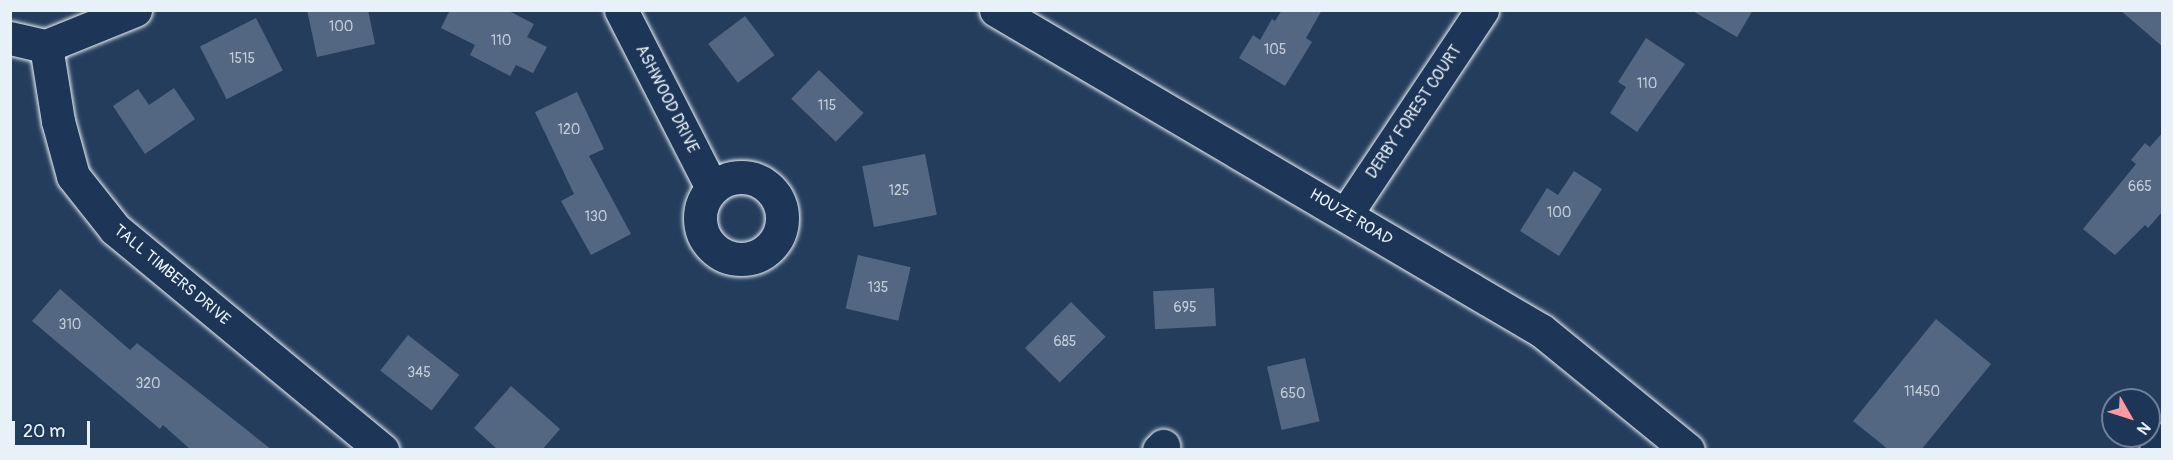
<!DOCTYPE html>
<style>
body{margin:0}
#map{position:relative;width:2173px;height:460px;overflow:hidden;background:#253d5d;font-family:Pangolin,sans-serif}
div>[style]{position:absolute}
.building>*{inset:0;background:#536782;transform-origin:0 0}
.roads{filter:drop-shadow(0 0 2px #e8f1f8) drop-shadow(0 0 2px #e8f1f8)}
.minor>*{height:33px;margin:-16.5px;padding:0 16.5px;transform-origin:16.5px;border-radius:16.5px;background:#1d3557}
.minor>.ring{margin:-16.5px;padding:0;box-sizing:content-box;background:none;border:33px solid #1d3557;border-radius:50%}
.major>*{height:33px;margin:-16.5px;padding:0 16.5px;transform-origin:16.5px;border-radius:16.5px;background:#1d3557}
span{translate:-50% -50%;white-space:nowrap;text-align:center;line-height:1.15;-webkit-text-stroke:4.5px #1d3557;paint-order:stroke}
.number-label{font-size:14px;color:#c3ceda}
.number-label span{-webkit-text-stroke-width:0}
.street-label{font-size:16px;color:#e8f1f8}
.frame{position:absolute;inset:0;border:12px solid #e8f1f8;pointer-events:none}
.north{position:absolute;left:2101px;top:388px;width:60px;height:60px;box-sizing:border-box;background:#1d3557;border:2px solid #6e8097;border-radius:50%;rotate:129deg;font-size:16px;font-weight:700;line-height:24px;text-align:center;color:#e8f1f8}
.north::after{content:'';display:block;margin:auto;width:21px;height:27px;background:#ff9aa2;clip-path:polygon(50% 0,100% 100%,50% 72%,0 100%)}
.scale{position:absolute;left:12px;top:421px;width:78px;height:27px;box-sizing:border-box;border:3px solid #e8f1f8;border-top:0;padding-left:8px;font-size:18px;line-height:21px;white-space:nowrap;color:#e8f1f8;-webkit-text-stroke:4px #1d3557;paint-order:stroke}
</style>
<div id="map">
<div class="building">
<div style="clip-path:polygon(307px 10px,368px 10px,375px 44px,317px 57px)"></div>
<div style="clip-path:polygon(450px 10px,507px 10px,534px 24px,527px 37px,547px 47px,533px 73px,516px 65px,510px 76px,470px 55px,475px 45px,441px 28px)"></div>
<div style="clip-path:polygon(1282px 10px,1322px 10px,1306px 38px,1312px 42px,1285px 86px,1239px 58px,1253px 35px,1260px 40px,1272px 19px,1275px 21px)"></div>
<div style="clip-path:polygon(1691px 10px,1753px 10px,1737px 37px)"></div>
<div style="clip-path:polygon(2120px 10px,2163px 10px,2163px 47px)"></div>
<div style="left:745px;top:16px;width:49px;height:46px;rotate:53deg"></div>
<div style="left:256px;top:18px;width:59px;height:63px;rotate:63deg"></div>
<div style="clip-path:polygon(1646px 38px,1685px 64px,1637px 132px,1610px 113px,1626px 87px,1618px 82px)"></div>
<div style="left:819px;top:70px;width:62px;height:40px;rotate:44deg"></div>
<div style="clip-path:polygon(174px 88px,195px 119px,145px 154px,113px 106px,138px 89px,149px 105px)"></div>
<div style="clip-path:polygon(577px 92px,604px 149px,589px 156px,631px 234px,591px 255px,561px 201px,574px 194px,535px 112px)"></div>
<div style="clip-path:polygon(2163px 132px,2163px 211px,2148px 228px,2145px 225px,2115px 255px,2083px 229px,2136px 164px,2131px 160px,2145px 143px,2150px 147px)"></div>
<div style="left:925px;top:154px;width:62px;height:64px;rotate:79deg"></div>
<div style="clip-path:polygon(1574px 171px,1602px 189px,1559px 256px,1520px 231px,1547px 188px,1558px 195px)"></div>
<div style="left:858px;top:255px;width:54px;height:55px;rotate:13deg"></div>
<div style="left:1214px;top:288px;width:38px;height:61px;rotate:87deg"></div>
<div style="clip-path:polygon(60px 289px,130px 350px,137px 343px,272px 450px,191px 450px,163px 425px,160px 429px,32px 321px)"></div>
<div style="left:1071px;top:302px;width:49px;height:65px;rotate:45deg"></div>
<div style="clip-path:polygon(1936px 319px,1991px 364px,1921px 450px,1889px 450px,1853px 421px)"></div>
<div style="left:408px;top:335px;width:65px;height:45px;rotate:38deg"></div>
<div style="left:1305px;top:358px;width:65px;height:39px;rotate:77deg"></div>
<div style="clip-path:polygon(511px 386px,560px 429px,542px 450px,498px 450px,474px 428px)"></div>
</div>
<div class="roads">
<div class="minor">
<div style="left:621px;top:10px;width:200px;rotate:62.9deg"></div>
<div style="left:10px;top:38px;width:37px;rotate:13deg"></div>
<div style="left:46px;top:46px;width:96px;rotate:-22deg"></div>
<div style="left:46px;top:46px;width:76px;rotate:80.9deg"></div>
<div style="left:58px;top:121px;width:57px;rotate:74.7deg"></div>
<div style="left:73px;top:176px;width:68px;rotate:51.6deg"></div>
<div style="left:115px;top:229px;width:347px;rotate:39.6deg"></div>
<div class="ring" style="left:700px;top:177px;width:49px;height:49px"></div>
<div style="left:1346px;top:214px;width:245px;rotate:-56.3deg"></div>
<div style="left:1159px;top:450px;width:6px;rotate:-45deg"></div>
<div style="left:2156px;top:450px;width:12px;rotate:-59deg"></div>
</div>
<div class="major">
<div style="left:996px;top:10px;width:633px;rotate:30.45deg"></div>
<div style="left:1542px;top:331px;width:188px;rotate:39.2deg"></div>
</div>
</div>
<div class="number-label">
<span style="left:341px;top:27px">100</span>
<span style="left:501px;top:41px">110</span>
<span style="left:1275px;top:50px">105</span>
<span style="left:242px;top:59px">1515</span>
<span style="left:1647px;top:84px">110</span>
<span style="left:827px;top:106px">115</span>
<span style="left:569px;top:130px">120</span>
<span style="left:2140px;top:187px">665</span>
<span style="left:899px;top:191px">125</span>
<span style="left:1559px;top:213px">100</span>
<span style="left:596px;top:217px">130</span>
<span style="left:878px;top:288px">135</span>
<span style="left:1185px;top:308px">695</span>
<span style="left:70px;top:325px">310</span>
<span style="left:1065px;top:342px">685</span>
<span style="left:419px;top:373px">345</span>
<span style="left:148px;top:384px">320</span>
<span style="left:1922px;top:392px">11450</span>
<span style="left:1293px;top:394px">650</span>
</div>
<div class="street-label">
<span style="left:667px;top:99px;rotate:63deg">ASHWOOD DRIVE</span>
<span style="left:1414px;top:112px;rotate:-56deg">DERBY FOREST COURT</span>
<span style="left:1351px;top:217px;rotate:31deg">HOUZE ROAD</span>
<span style="left:172px;top:275px;rotate:40deg">TALL TIMBERS DRIVE</span>
</div>
<div class="frame"></div>
<div class="north">N</div>
<div class="scale">20 m</div>
</div>
